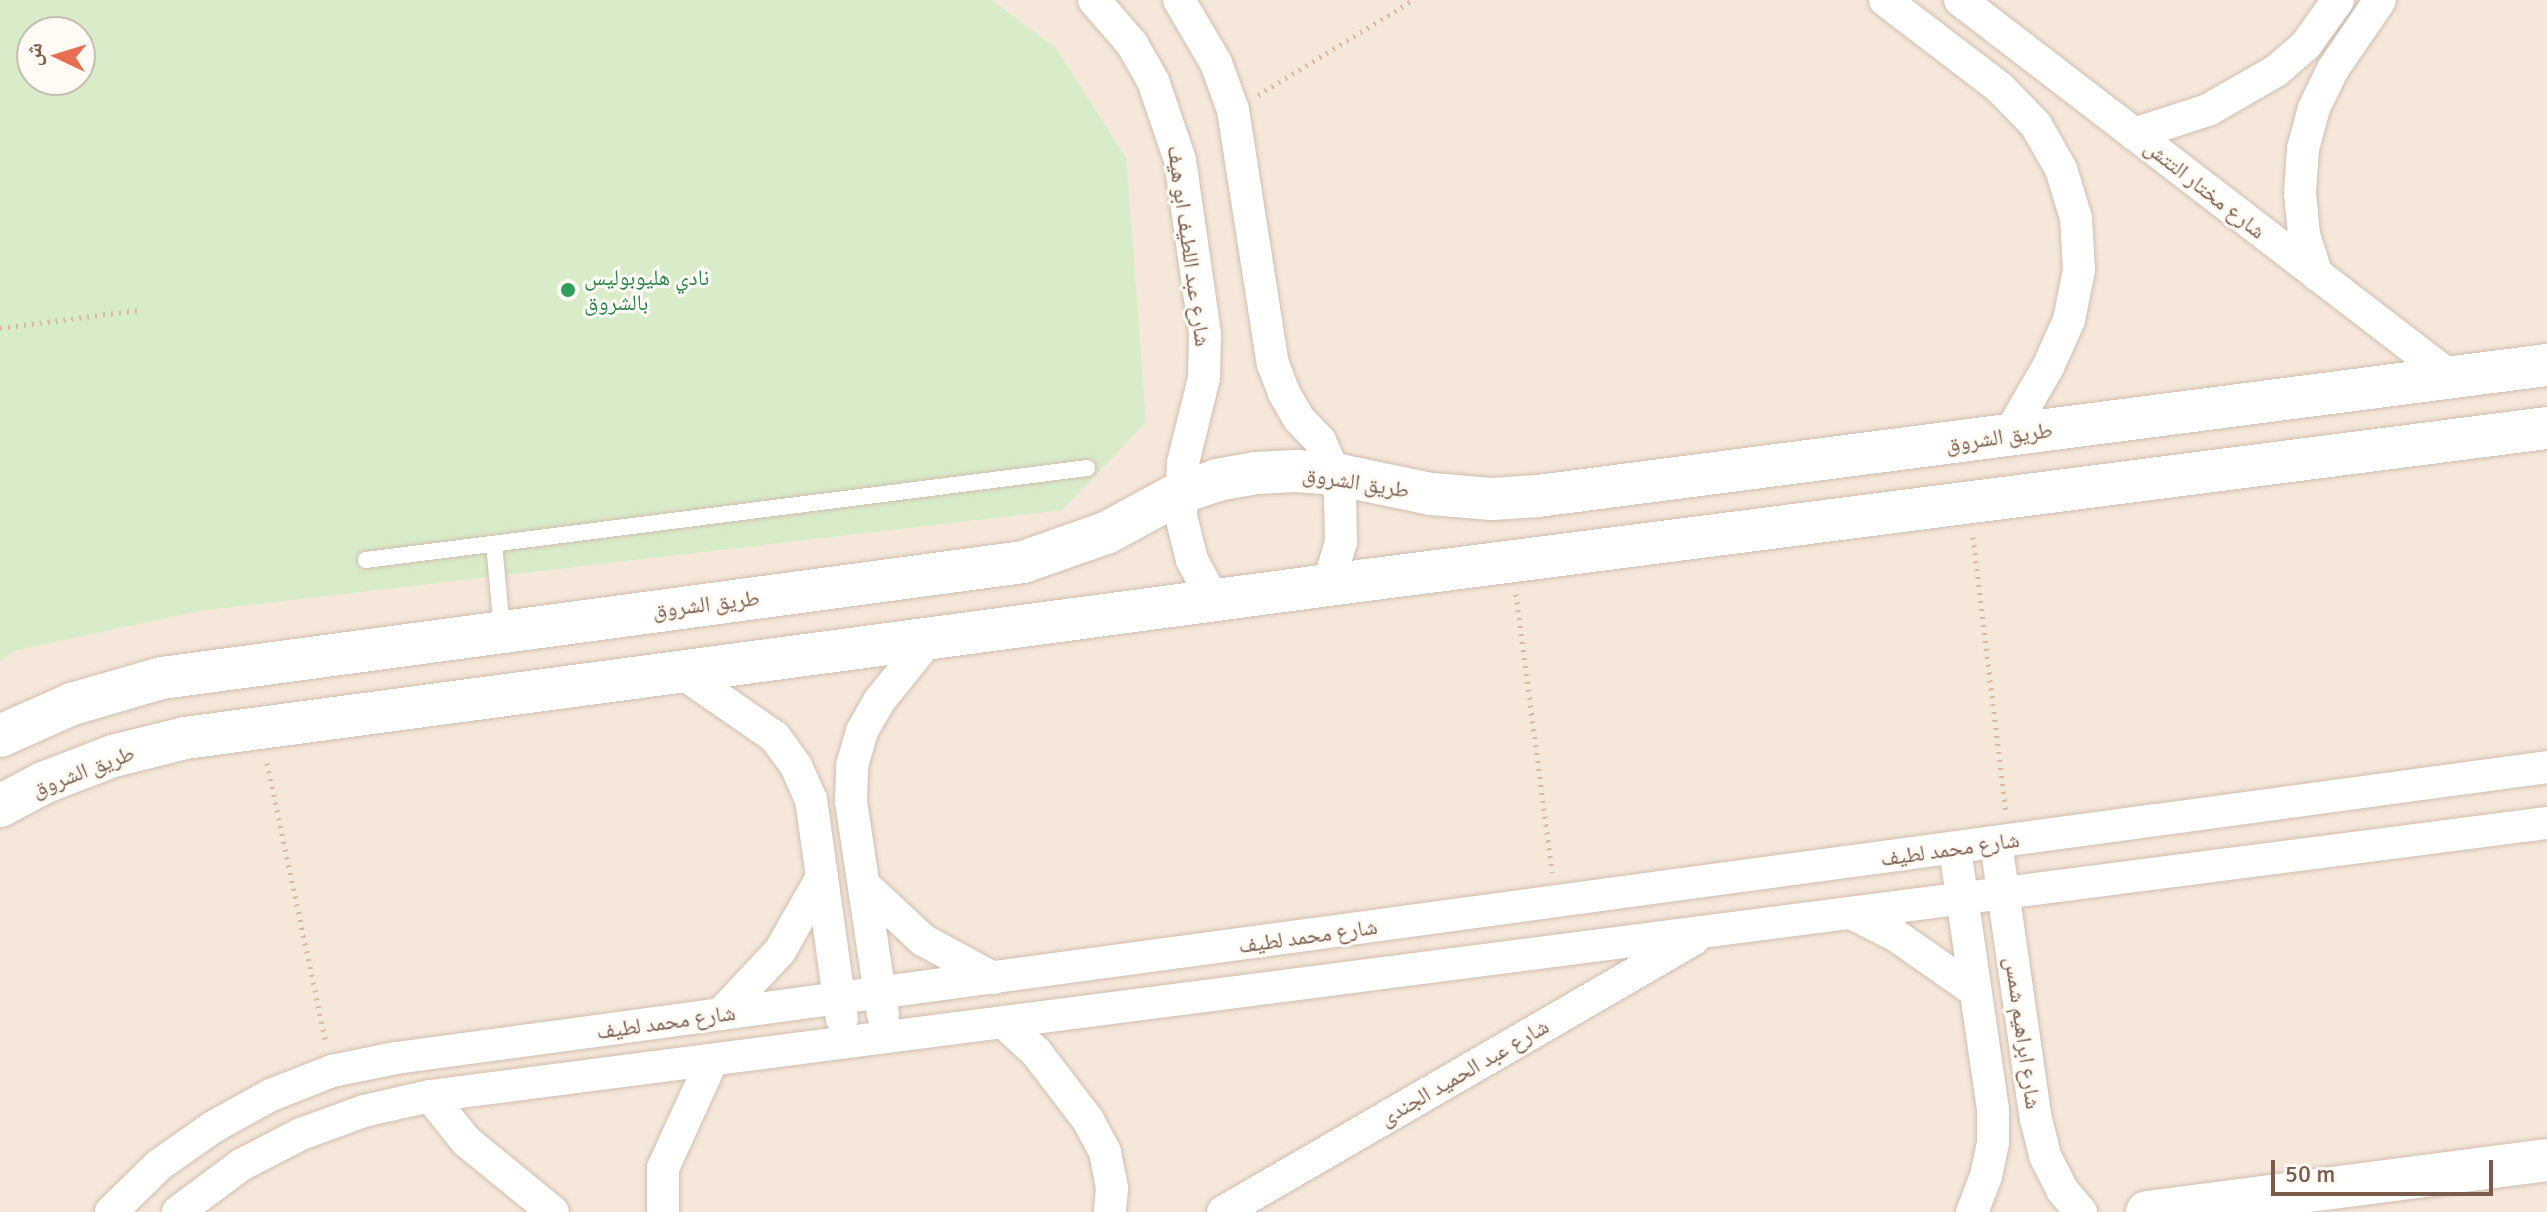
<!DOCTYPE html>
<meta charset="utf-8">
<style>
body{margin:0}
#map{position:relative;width:2547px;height:1212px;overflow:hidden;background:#fdf6ec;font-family:Signika,"Noto Naskh Arabic",sans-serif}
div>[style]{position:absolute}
.residential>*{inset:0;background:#f5e8da}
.green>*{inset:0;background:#d8ecc9}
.path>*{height:5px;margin-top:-2.5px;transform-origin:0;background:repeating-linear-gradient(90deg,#d9b8a5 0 2px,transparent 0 8px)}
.roads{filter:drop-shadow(0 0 2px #d1beb0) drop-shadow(0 0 2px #d1beb0)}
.service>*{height:16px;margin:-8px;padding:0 8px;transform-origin:8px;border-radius:8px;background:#fff}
.minor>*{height:32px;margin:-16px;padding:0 16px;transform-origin:16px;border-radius:16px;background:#fff}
.tertiary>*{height:42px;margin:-21px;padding:0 21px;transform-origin:21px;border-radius:21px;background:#fff}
.dots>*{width:22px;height:22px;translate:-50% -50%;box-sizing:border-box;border:4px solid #fffaf3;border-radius:50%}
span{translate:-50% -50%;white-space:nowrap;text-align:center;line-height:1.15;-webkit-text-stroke:6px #fffaf3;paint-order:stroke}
.street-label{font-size:22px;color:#7a5c4d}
.leisure-label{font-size:22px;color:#27864d}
.left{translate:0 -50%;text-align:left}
.north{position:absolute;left:16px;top:16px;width:80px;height:80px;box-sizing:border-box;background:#fffaf3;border:2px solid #cabbb1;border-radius:50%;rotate:274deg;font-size:22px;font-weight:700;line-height:32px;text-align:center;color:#7a5c4d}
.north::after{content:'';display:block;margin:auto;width:28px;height:36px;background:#e76f51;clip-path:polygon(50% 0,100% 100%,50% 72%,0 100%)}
.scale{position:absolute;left:2271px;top:1160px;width:222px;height:36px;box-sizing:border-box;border:4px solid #7a5c4d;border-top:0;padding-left:10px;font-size:24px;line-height:28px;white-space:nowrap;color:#7a5c4d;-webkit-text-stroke:6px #fffaf3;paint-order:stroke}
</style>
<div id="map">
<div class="residential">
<div style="clip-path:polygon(evenodd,0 0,2547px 0,2547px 1212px,0 1212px,0 0,32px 32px,80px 32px,80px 80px,32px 80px,32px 32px)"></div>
</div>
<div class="green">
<div style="clip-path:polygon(evenodd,0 0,991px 0,1056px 48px,1126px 158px,1146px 422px,1062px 510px,199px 611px,17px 650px,0 661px,0 0,32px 32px,80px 32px,80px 80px,32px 80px,32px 32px)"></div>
</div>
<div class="path">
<div style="left:1258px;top:95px;width:182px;rotate:-31.5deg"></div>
<div style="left:0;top:328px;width:139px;rotate:-7.4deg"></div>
<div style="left:1973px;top:537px;width:278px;rotate:83.2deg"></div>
<div style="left:1516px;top:594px;width:281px;rotate:82.6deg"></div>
<div style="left:267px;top:763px;width:285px;rotate:78.1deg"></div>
</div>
<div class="roads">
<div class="service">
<div style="left:494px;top:544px;width:87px;rotate:84.7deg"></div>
<div style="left:366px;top:560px;width:727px;rotate:-7.27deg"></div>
</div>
<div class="minor">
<div style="left:1094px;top:0;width:58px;rotate:49.2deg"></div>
<div style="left:1132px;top:44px;width:43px;rotate:60.4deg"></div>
<div style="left:1153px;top:81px;width:83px;rotate:71.1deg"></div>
<div style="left:1180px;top:160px;width:176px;rotate:81.8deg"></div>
<div style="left:1205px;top:334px;width:44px;rotate:91.3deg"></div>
<div style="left:1204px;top:378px;width:88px;rotate:103.9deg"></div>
<div style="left:1183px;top:463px;width:53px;rotate:92.2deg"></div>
<div style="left:1181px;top:516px;width:45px;rotate:76deg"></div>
<div style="left:1192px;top:560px;width:47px;rotate:61.8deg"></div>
<div style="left:1179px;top:0;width:73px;rotate:59.6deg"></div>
<div style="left:1216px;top:63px;width:50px;rotate:70.1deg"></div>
<div style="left:1233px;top:110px;width:257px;rotate:81.1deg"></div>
<div style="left:1273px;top:364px;width:31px;rotate:69deg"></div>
<div style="left:1284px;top:393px;width:30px;rotate:60deg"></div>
<div style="left:1299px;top:419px;width:30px;rotate:46deg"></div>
<div style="left:1320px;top:441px;width:36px;rotate:66deg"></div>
<div style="left:1335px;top:474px;width:23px;rotate:77deg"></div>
<div style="left:1340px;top:496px;width:46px;rotate:88.8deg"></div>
<div style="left:1341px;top:542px;width:45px;rotate:106.8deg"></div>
<div style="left:1885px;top:0;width:145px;rotate:37.4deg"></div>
<div style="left:2000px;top:88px;width:52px;rotate:45.8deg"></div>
<div style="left:2036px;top:125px;width:51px;rotate:60.4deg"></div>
<div style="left:2061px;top:169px;width:51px;rotate:73deg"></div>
<div style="left:2076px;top:218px;width:52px;rotate:86.7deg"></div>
<div style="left:2079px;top:270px;width:51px;rotate:101.3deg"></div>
<div style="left:2069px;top:320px;width:51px;rotate:114.1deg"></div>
<div style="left:2048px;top:367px;width:80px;rotate:120.1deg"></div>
<div style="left:1960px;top:0;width:619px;rotate:37.52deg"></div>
<div style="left:2134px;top:134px;width:78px;rotate:-18deg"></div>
<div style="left:2208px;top:110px;width:78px;rotate:-29.8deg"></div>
<div style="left:2276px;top:71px;width:40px;rotate:-41deg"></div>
<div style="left:2306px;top:45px;width:55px;rotate:-54.6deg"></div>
<div style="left:2317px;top:275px;width:42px;rotate:-108deg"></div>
<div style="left:2304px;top:235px;width:42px;rotate:-95.4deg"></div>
<div style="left:2300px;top:193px;width:44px;rotate:-86.1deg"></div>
<div style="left:2303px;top:149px;width:42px;rotate:-75deg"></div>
<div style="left:2314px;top:108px;width:43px;rotate:-64deg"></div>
<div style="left:2333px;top:69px;width:83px;rotate:-55.7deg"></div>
<div style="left:681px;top:672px;width:114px;rotate:34.7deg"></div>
<div style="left:775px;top:737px;width:36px;rotate:54deg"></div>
<div style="left:796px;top:766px;width:36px;rotate:66deg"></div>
<div style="left:811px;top:799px;width:222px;rotate:82deg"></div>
<div style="left:1996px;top:843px;width:279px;rotate:81.8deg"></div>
<div style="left:2036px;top:1119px;width:38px;rotate:76deg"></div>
<div style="left:2045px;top:1156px;width:38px;rotate:63deg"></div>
<div style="left:2062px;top:1190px;width:29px;rotate:49deg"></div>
<div style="left:1955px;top:849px;width:263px;rotate:81.7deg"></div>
<div style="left:1993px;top:1109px;width:34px;rotate:90deg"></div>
<div style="left:1993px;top:1143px;width:34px;rotate:102deg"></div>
<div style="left:1986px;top:1176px;width:39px;rotate:111deg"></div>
<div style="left:864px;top:885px;width:81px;rotate:43deg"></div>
<div style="left:923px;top:940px;width:80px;rotate:28.5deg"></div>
<div style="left:1851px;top:913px;width:49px;rotate:26.6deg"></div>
<div style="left:1895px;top:935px;width:98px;rotate:35deg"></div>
<div style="left:721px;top:1014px;width:86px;rotate:-46.9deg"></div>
<div style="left:780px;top:951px;width:85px;rotate:-60.4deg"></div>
<div style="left:883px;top:1015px;width:216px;rotate:-98.5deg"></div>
<div style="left:851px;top:801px;width:35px;rotate:-88deg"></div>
<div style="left:852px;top:766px;width:36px;rotate:-74deg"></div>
<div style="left:862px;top:731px;width:36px;rotate:-60deg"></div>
<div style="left:880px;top:700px;width:78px;rotate:-51.2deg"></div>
<div style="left:1004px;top:1023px;width:43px;rotate:42.2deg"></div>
<div style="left:1036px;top:1052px;width:86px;rotate:52.6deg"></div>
<div style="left:1088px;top:1120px;width:36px;rotate:62deg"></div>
<div style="left:1105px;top:1152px;width:37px;rotate:79deg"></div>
<div style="left:1112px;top:1188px;width:24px;rotate:95deg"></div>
<div style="left:430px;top:1096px;width:58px;rotate:51.3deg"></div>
<div style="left:466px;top:1141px;width:112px;rotate:39.2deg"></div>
<div style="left:111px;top:1212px;width:67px;rotate:-44.4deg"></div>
<div style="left:159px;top:1165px;width:66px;rotate:-35.1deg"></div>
<div style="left:213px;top:1127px;width:66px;rotate:-28.9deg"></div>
<div style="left:271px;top:1095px;width:66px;rotate:-21.5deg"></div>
<div style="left:332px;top:1071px;width:65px;rotate:-11.5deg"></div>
<div style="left:396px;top:1058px;width:2171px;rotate:-7.7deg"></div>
<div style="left:178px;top:1212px;width:79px;rotate:-36.7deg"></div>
<div style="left:241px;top:1165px;width:68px;rotate:-27.3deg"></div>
<div style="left:301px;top:1134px;width:67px;rotate:-20.1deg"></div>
<div style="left:364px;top:1111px;width:68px;rotate:-12.8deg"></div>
<div style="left:430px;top:1096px;width:2135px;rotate:-7.35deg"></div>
<div style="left:663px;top:1212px;width:44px;rotate:-90deg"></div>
<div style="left:663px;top:1168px;width:118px;rotate:-65.4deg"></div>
<div style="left:1223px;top:1212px;width:544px;rotate:-30.1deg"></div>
</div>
<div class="tertiary">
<div style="left:0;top:736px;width:79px;rotate:-24deg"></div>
<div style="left:72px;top:704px;width:94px;rotate:-16.1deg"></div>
<div style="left:162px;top:678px;width:869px;rotate:-7.67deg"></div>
<div style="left:1023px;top:562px;width:88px;rotate:-19.3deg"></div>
<div style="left:1106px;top:533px;width:84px;rotate:-28.4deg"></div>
<div style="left:1180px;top:493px;width:39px;rotate:-19deg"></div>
<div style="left:1217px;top:480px;width:40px;rotate:-10deg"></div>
<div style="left:1256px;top:473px;width:40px;rotate:-2.9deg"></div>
<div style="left:1296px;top:471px;width:39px;rotate:4deg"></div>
<div style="left:1335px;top:474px;width:98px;rotate:11.8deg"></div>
<div style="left:1431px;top:494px;width:61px;rotate:4.7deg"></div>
<div style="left:1492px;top:499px;width:46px;rotate:-3.7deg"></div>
<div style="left:1538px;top:496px;width:1017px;rotate:-7.4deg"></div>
<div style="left:0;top:806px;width:49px;rotate:-28.1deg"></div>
<div style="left:43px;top:783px;width:75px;rotate:-21.1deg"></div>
<div style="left:113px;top:756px;width:74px;rotate:-14deg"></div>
<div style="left:185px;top:738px;width:1153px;rotate:-7.62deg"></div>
<div style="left:1328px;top:585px;width:1229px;rotate:-7.34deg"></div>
<div style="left:2147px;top:1212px;width:403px;rotate:-7.4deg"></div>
</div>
</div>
<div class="dots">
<div style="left:568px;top:290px;background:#2e9e5b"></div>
</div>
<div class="street-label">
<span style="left:2205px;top:189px;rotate:38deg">شارع مختار التتش</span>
<span style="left:1189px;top:246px;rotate:82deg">شارع عبد اللطيف ابو هيف</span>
<span style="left:1999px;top:437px;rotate:-8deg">طريق الشروق</span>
<span style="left:1356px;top:482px;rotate:9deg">طريق الشروق</span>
<span style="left:706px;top:604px;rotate:-7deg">طريق الشروق</span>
<span style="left:83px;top:771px;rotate:-21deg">طريق الشروق</span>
<span style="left:1950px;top:849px;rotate:-8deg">شارع محمد لطيف</span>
<span style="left:1308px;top:936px;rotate:-8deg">شارع محمد لطيف</span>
<span style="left:666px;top:1022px;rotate:-8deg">شارع محمد لطيف</span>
<span style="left:2023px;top:1033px;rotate:82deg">شارع ابراهيم شمس</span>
<span style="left:1464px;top:1072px;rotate:-30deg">شارع عبد الحميد الجندى</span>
</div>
<div class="leisure-label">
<span class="left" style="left:584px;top:290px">نادي هليوبوليس<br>بالشروق</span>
</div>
<div class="north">ش</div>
<div class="scale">50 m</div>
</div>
